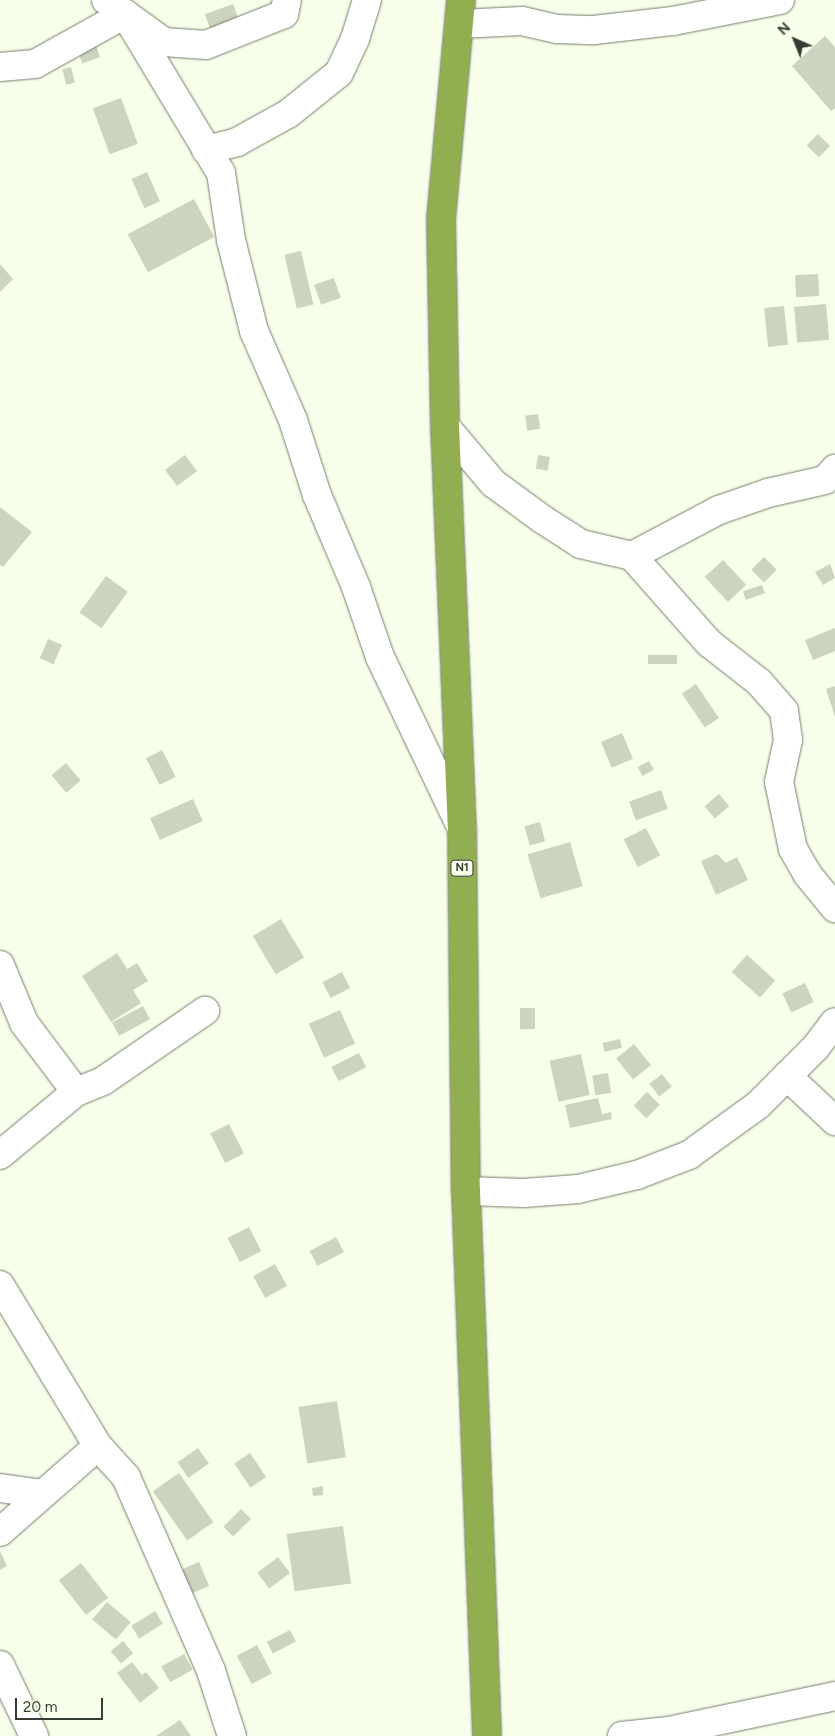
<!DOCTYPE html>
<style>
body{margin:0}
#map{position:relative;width:835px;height:1736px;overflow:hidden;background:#f7ffeb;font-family:Figtree,sans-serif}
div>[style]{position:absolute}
.building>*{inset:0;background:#ccd3bf;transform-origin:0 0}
.roads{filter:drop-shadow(0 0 1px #767d6b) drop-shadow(0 0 1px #767d6b)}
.minor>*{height:28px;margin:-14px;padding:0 14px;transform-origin:14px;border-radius:14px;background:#fff}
.highway>*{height:28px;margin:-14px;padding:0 14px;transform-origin:14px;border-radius:14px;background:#91ae51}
span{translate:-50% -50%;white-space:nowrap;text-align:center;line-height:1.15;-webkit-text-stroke:4.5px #f7ffeb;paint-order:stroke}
.shield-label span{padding:1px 4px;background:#f7ffeb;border:1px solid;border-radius:4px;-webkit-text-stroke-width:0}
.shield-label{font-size:11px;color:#393c34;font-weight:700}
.north{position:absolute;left:770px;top:15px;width:50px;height:50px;-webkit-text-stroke:4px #f7ffeb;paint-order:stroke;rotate:316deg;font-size:14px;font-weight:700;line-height:20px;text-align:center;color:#393c34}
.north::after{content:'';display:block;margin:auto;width:18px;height:22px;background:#393c34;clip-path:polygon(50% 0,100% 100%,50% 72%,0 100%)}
.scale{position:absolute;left:15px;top:1698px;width:88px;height:22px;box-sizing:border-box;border:2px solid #393c34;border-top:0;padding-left:6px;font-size:15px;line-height:18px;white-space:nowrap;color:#393c34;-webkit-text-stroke:4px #f7ffeb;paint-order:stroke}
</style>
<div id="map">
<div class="building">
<div style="left:233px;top:4px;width:20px;height:30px;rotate:70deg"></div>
<div style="clip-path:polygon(825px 36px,835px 47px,835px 108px,831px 111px,792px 66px)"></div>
<div style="left:95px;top:43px;width:15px;height:19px;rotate:70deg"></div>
<div style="left:71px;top:67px;width:16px;height:9px;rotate:76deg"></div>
<div style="left:121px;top:98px;width:49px;height:30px;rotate:70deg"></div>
<div style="left:818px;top:134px;width:17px;height:16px;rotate:45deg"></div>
<div style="left:147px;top:172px;width:32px;height:17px;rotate:66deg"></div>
<div style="left:194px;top:199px;width:43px;height:75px;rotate:62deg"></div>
<div style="left:301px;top:251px;width:55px;height:17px;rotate:77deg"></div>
<div style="clip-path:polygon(0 264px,13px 279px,0 292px)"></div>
<div style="left:818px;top:274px;width:22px;height:23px;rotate:87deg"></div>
<div style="left:334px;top:278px;width:21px;height:21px;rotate:71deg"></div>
<div style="left:826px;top:304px;width:36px;height:32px;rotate:85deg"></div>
<div style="left:784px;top:306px;width:39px;height:20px;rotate:84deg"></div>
<div style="left:538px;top:414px;width:15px;height:13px;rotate:82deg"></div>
<div style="left:185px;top:455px;width:20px;height:25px;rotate:53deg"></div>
<div style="left:538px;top:455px;width:12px;height:14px;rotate:9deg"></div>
<div style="clip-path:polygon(0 507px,32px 532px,3px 567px,0 565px)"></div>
<div style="left:764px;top:557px;width:18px;height:18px;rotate:45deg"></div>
<div style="left:723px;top:560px;width:34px;height:25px;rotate:47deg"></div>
<div style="clip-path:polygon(830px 564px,835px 578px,823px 585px,815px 572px)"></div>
<div style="left:106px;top:576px;width:27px;height:45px;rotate:36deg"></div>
<div style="left:762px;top:585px;width:9px;height:20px;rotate:72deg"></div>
<div style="clip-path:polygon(835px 628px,835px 651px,813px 660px,805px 640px)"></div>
<div style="left:48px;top:639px;width:15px;height:21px;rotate:23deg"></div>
<div style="left:677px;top:655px;width:9px;height:29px;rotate:90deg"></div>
<div style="left:696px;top:684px;width:41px;height:17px;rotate:56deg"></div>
<div style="clip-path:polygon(835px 686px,835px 717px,826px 689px)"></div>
<div style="left:622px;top:733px;width:28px;height:23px;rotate:67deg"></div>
<div style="left:162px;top:750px;width:30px;height:18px;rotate:63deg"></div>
<div style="left:649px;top:761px;width:10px;height:13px;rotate:61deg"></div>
<div style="left:66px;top:763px;width:23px;height:19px;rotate:50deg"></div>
<div style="left:661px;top:790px;width:20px;height:34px;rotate:70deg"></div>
<div style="left:719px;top:794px;width:16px;height:19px;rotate:50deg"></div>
<div style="left:193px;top:799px;width:24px;height:47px;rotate:66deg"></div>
<div style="left:540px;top:822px;width:20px;height:16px;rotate:75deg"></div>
<div style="left:646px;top:828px;width:31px;height:25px;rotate:63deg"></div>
<div style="left:570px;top:842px;width:46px;height:44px;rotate:74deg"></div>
<div style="clip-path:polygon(717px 854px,726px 863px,737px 857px,748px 880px,716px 895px,701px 861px)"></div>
<div style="left:281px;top:919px;width:45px;height:33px;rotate:59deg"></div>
<div style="clip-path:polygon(117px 953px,127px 969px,137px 963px,148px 981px,133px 990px,141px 1003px,111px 1022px,82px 976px)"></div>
<div style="left:747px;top:955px;width:38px;height:23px;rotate:42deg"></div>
<div style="left:342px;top:972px;width:18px;height:22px;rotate:63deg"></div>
<div style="left:805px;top:983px;width:21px;height:25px;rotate:65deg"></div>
<div style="left:143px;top:1006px;width:15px;height:35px;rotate:62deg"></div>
<div style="left:520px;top:1008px;width:15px;height:21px"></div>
<div style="left:340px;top:1010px;width:37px;height:34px;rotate:66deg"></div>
<div style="left:620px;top:1039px;width:9px;height:18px;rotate:77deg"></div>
<div style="left:634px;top:1044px;width:27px;height:23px;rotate:51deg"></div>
<div style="left:359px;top:1053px;width:16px;height:31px;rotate:63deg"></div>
<div style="left:581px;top:1054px;width:42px;height:32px;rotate:78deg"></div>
<div style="left:608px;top:1073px;width:20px;height:16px;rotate:81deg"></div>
<div style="left:662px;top:1074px;width:16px;height:16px;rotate:52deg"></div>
<div style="left:647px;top:1092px;width:18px;height:19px;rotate:45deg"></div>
<div style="clip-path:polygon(598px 1098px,602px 1114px,611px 1112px,612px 1119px,570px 1128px,565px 1105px)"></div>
<div style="left:229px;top:1124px;width:33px;height:21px;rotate:63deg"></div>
<div style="left:249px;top:1227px;width:27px;height:24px;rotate:63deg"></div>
<div style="left:336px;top:1237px;width:17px;height:30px;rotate:62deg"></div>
<div style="left:275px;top:1264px;width:25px;height:25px;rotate:61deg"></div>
<div style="left:337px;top:1401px;width:57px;height:39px;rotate:81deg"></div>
<div style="left:198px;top:1448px;width:19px;height:25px;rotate:55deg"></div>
<div style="left:250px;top:1453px;width:29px;height:19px;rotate:56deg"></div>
<div style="left:179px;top:1473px;width:60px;height:32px;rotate:55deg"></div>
<div style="clip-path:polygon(323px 1486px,323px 1495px,313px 1496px,312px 1488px)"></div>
<div style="left:241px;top:1509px;width:14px;height:25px;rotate:45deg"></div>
<div style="left:343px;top:1526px;width:58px;height:57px;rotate:82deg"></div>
<div style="clip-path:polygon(0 1551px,7px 1566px,0 1570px)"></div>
<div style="left:278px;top:1557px;width:20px;height:26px;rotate:53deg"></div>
<div style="left:199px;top:1562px;width:26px;height:21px;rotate:67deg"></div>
<div style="left:81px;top:1563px;width:44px;height:28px;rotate:52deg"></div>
<div style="left:107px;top:1602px;width:31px;height:23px;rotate:40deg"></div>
<div style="left:155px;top:1611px;width:15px;height:28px;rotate:58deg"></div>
<div style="left:290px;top:1630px;width:13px;height:26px;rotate:63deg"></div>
<div style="left:123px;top:1641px;width:16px;height:16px;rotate:50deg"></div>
<div style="left:257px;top:1645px;width:32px;height:23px;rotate:62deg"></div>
<div style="left:184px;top:1654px;width:18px;height:26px;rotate:61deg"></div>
<div style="clip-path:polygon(132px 1662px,142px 1675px,146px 1672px,159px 1688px,140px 1703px,117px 1673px)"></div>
<div style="clip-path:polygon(180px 1720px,191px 1736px,156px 1736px)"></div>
</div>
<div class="roads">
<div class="minor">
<div style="left:106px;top:0;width:72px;rotate:35.9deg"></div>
<div style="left:164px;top:42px;width:42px;rotate:4.1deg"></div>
<div style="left:206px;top:45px;width:84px;rotate:-21.7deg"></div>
<div style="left:284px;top:14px;width:14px;rotate:-78deg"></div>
<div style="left:125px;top:14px;width:186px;rotate:58.9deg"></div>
<div style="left:221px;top:173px;width:68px;rotate:81.5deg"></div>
<div style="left:231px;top:240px;width:94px;rotate:75.8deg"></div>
<div style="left:254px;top:331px;width:97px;rotate:66.3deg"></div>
<div style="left:293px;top:420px;width:79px;rotate:72.3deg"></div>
<div style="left:317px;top:495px;width:100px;rotate:67deg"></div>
<div style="left:356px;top:587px;width:74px;rotate:71.1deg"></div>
<div style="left:380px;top:657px;width:191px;rotate:64.5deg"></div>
<div style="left:459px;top:24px;width:63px;rotate:-2.7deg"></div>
<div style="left:522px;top:21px;width:36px;rotate:13deg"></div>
<div style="left:557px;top:29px;width:37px;rotate:2deg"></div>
<div style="left:594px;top:30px;width:80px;rotate:-6.5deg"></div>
<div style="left:673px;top:21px;width:109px;rotate:-11.1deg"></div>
<div style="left:0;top:67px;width:35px;rotate:-5deg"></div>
<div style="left:35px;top:64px;width:103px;rotate:-29.1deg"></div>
<div style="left:206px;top:150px;width:32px;rotate:-14deg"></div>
<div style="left:237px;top:142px;width:58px;rotate:-28.8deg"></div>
<div style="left:288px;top:114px;width:65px;rotate:-38.8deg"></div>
<div style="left:339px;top:73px;width:38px;rotate:-65deg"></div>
<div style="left:355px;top:39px;width:41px;rotate:-72.9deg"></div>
<div style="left:445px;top:426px;width:75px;rotate:49.9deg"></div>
<div style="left:493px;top:483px;width:61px;rotate:36.3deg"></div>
<div style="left:542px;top:519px;width:46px;rotate:32.7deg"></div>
<div style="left:581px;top:544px;width:52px;rotate:13.2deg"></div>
<div style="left:632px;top:556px;width:98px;rotate:-27.9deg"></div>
<div style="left:719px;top:510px;width:52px;rotate:-19.1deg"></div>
<div style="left:768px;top:493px;width:58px;rotate:-12.8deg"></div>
<div style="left:825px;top:480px;width:15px;rotate:-48deg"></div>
<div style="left:632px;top:556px;width:116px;rotate:48.5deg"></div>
<div style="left:709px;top:643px;width:63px;rotate:38deg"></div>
<div style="left:759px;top:682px;width:38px;rotate:49deg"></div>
<div style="left:784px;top:711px;width:29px;rotate:82deg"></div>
<div style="left:788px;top:740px;width:43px;rotate:102.1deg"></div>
<div style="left:779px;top:782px;width:68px;rotate:78.2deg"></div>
<div style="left:793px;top:849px;width:30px;rotate:60deg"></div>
<div style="left:808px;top:875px;width:43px;rotate:50.7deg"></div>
<div style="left:0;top:965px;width:63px;rotate:67.5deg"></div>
<div style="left:24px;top:1023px;width:86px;rotate:53deg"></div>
<div style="left:787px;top:1076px;width:66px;rotate:43.2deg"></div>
<div style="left:0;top:1155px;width:99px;rotate:-39.7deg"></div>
<div style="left:76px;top:1092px;width:29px;rotate:-22deg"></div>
<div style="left:103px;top:1081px;width:124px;rotate:-34.5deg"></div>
<div style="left:466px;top:1191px;width:58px;rotate:2deg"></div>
<div style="left:524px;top:1193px;width:54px;rotate:-4.2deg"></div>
<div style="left:578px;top:1189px;width:61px;rotate:-13.3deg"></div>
<div style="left:637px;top:1175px;width:56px;rotate:-21deg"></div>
<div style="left:689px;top:1155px;width:85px;rotate:-35.9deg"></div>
<div style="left:758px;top:1105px;width:82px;rotate:-45deg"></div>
<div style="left:816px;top:1047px;width:31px;rotate:-53deg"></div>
<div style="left:0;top:1285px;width:188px;rotate:58.7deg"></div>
<div style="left:0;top:1488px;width:42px;rotate:8.1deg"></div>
<div style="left:0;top:1532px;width:130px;rotate:-41.3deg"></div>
<div style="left:98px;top:1446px;width:42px;rotate:47.9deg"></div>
<div style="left:126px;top:1477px;width:212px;rotate:66.3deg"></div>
<div style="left:211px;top:1671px;width:68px;rotate:72.1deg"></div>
<div style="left:0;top:1665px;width:79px;rotate:64.4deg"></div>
<div style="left:622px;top:1736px;width:47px;rotate:-6.1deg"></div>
<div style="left:669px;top:1731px;width:170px;rotate:-11.9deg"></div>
</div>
<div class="highway">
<div style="left:461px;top:0;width:219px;rotate:95.2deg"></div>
<div style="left:441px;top:218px;width:208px;rotate:88.9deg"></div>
<div style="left:445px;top:426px;width:403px;rotate:87.6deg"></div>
<div style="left:462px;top:829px;width:362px;rotate:89.4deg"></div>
<div style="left:466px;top:1191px;width:545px;rotate:87.79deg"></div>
</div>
</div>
<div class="shield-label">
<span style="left:462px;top:868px">N1</span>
</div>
<div class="north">N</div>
<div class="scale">20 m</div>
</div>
